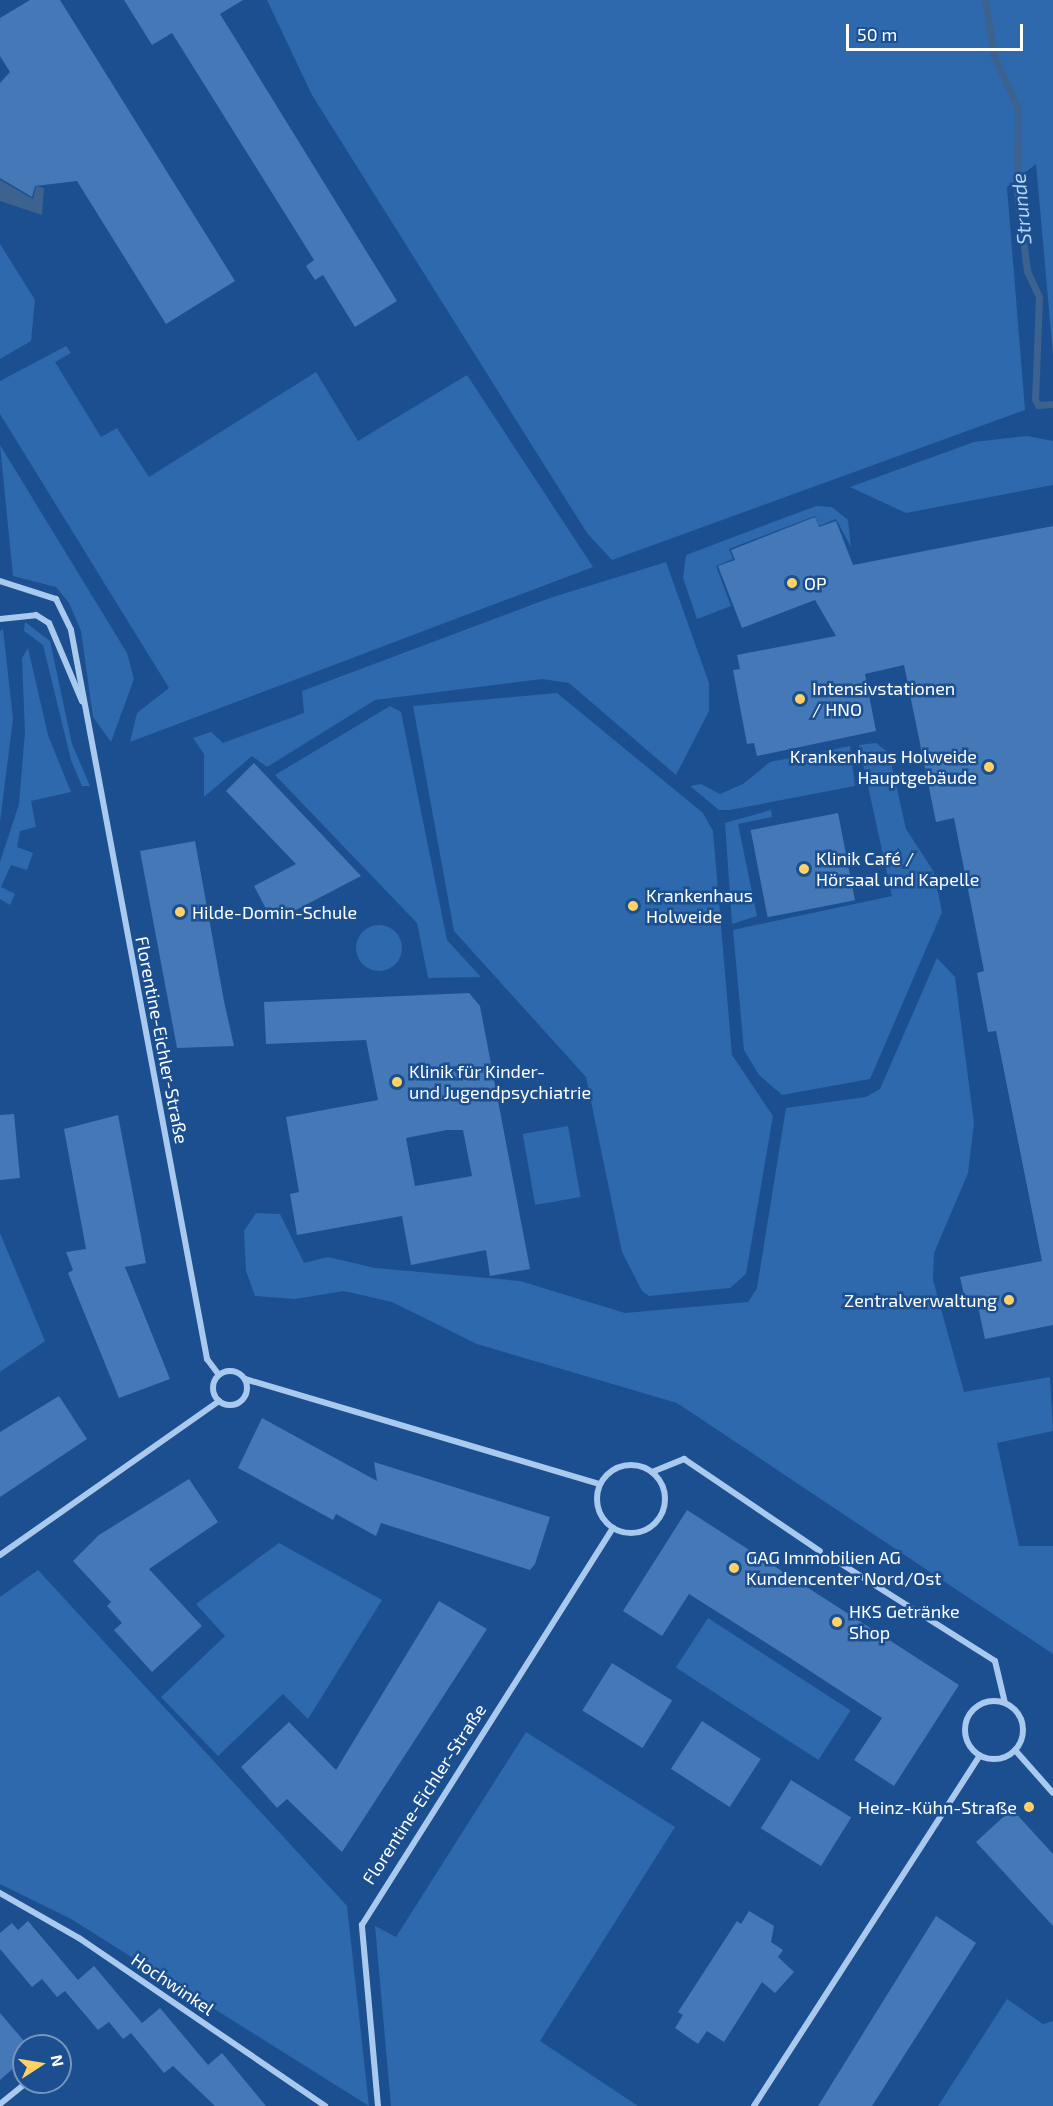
<!DOCTYPE html>
<meta charset="utf-8">
<style>
body{margin:0}
#map{position:relative;width:1053px;height:2106px;overflow:hidden;background:#1b4f8f;font-family:"Exo 2",sans-serif}
div>[style]{position:absolute}
.green>*{inset:0;background:#2e69ad;transform-origin:0 0}
.round{border-radius:50%}
.water>*{inset:0;background:#3c6290}
.stream>*{height:7px;margin:-3.5px;padding:0 3.5px;transform-origin:3.5px;border-radius:3.5px;background:#3c6290}
.building>*{inset:0;background:#4478b7;transform-origin:0 0}
.street>*{height:6px;margin:-3px;padding:0 3px;transform-origin:3px;border-radius:3px;background:#a9c9ee}
.street>.ring{margin:-3px;padding:0;box-sizing:content-box;background:none;border:6px solid #a9c9ee;border-radius:50%}
.dots>*{width:16px;height:16px;translate:-50% -50%;box-sizing:border-box;border:3px solid #1b4f8f;border-radius:50%}
span{translate:-50% -50%;white-space:nowrap;text-align:center;line-height:1.15;-webkit-text-stroke:5px #1b4f8f;paint-order:stroke}
.poi-label{font-size:18px;color:#fff}
.left{translate:0 -50%;text-align:left}
.right{translate:-100% -50%;text-align:right}
.street-label{font-size:18px;color:#fff}
.water-label{font-size:20px;color:#b5d3f5;font-style:italic}
.north{position:absolute;left:12px;top:2034px;width:60px;height:60px;box-sizing:border-box;background:#1b4f8f;border:2px solid #7695bc;border-radius:50%;rotate:78deg;font-size:16px;font-weight:700;line-height:24px;text-align:center;color:#fff}
.north::after{content:'';display:block;margin:auto;width:21px;height:27px;background:#ffd166;clip-path:polygon(50% 0,100% 100%,50% 72%,0 100%)}
.scale{position:absolute;left:846px;top:24px;width:177px;height:27px;box-sizing:border-box;border:3px solid #fff;border-top:0;padding-left:8px;font-size:18px;line-height:21px;white-space:nowrap;color:#fff;-webkit-text-stroke:4px #1b4f8f;paint-order:stroke}
</style>
<div id="map">
<div class="green">
<div style="clip-path:polygon(267px 0,1053px 0,1053px 355px,1036px 164px,1007px 187px,1025px 410px,612px 560px,587px 533px,312px 95px)"></div>
<div style="clip-path:polygon(0 244px,35px 300px,31px 341px,0 359px)"></div>
<div style="clip-path:polygon(66px 346px,71px 353px,55px 362px,101px 437px,117px 428px,149px 477px,316px 372px,358px 441px,467px 375px,593px 567px,130px 742px,137px 713px,169px 688px,0 414px,0 381px)"></div>
<div style="clip-path:polygon(1027px 436px,1053px 441px,1053px 485px,906px 513px,850px 487px,974px 442px)"></div>
<div style="clip-path:polygon(0 445px,127px 653px,134px 679px,111px 742px,93px 717px,81px 631px,69px 603px,56px 587px,13px 576px)"></div>
<div style="clip-path:polygon(816px 506px,832px 507px,848px 520px,851px 547px,836px 519px,819px 526px,815px 516px,729px 549px,733px 559px,716px 566px,731px 606px,697px 619px,683px 578px,686px 555px)"></div>
<div style="clip-path:polygon(666px 562px,709px 683px,709px 711px,676px 775px,569px 683px,542px 679px,375px 700px,267px 767px,252px 756px,204px 797px,204px 754px,193px 738px,211px 732px,223px 743px,304px 713px,302px 691px,550px 598px)"></div>
<div style="clip-path:polygon(25px 622px,50px 641px,72px 744px,90px 786px,82px 786px,71px 760px,43px 645px,24px 631px)"></div>
<div style="clip-path:polygon(3px 629px,13px 719px,0 822px,0 631px)"></div>
<div style="clip-path:polygon(28px 648px,48px 735px,71px 792px,31px 801px,36px 827px,20px 831px,17px 847px,33px 853px,27px 870px,11px 865px,1px 887px,15px 894px,10px 905px,0 899px,0 862px,19px 804px,25px 732px,22px 658px)"></div>
<div style="clip-path:polygon(557px 693px,703px 813px,713px 831px,732px 1055px,773px 1116px,746px 1274px,730px 1288px,649px 1296px,642px 1291px,622px 1252px,586px 1077px,454px 931px,413px 706px)"></div>
<div style="clip-path:polygon(390px 706px,401px 712px,447px 940px,481px 977px,428px 978px,417px 923px,275px 775px)"></div>
<div style="clip-path:polygon(876px 743px,889px 753px,906px 829px,934px 872px,942px 912px,870px 1079px,782px 1095px,759px 1075px,744px 1050px,733px 930px,892px 896px,859px 745px)"></div>
<div style="clip-path:polygon(850px 746px,855px 786px,730px 810px,719px 810px,690px 786px,701px 784px,720px 794px,743px 784px,770px 762px)"></div>
<div style="clip-path:polygon(771px 810px,772px 817px,738px 824px,757px 916px,732px 924px,725px 823px)"></div>
<div class="round" style="left:356px;top:925px;width:46px;height:46px"></div>
<div style="clip-path:polygon(937px 958px,955px 977px,974px 1123px,968px 1173px,934px 1253px,933px 1280px,964px 1392px,1050px 1377px,1053px 1431px,997px 1443px,1019px 1546px,1053px 1546px,1053px 1654px,677px 1403px,477px 1344px,392px 1302px,344px 1291px,295px 1299px,255px 1296px,246px 1271px,244px 1231px,256px 1213px,280px 1214px,304px 1263px,328px 1257px,375px 1268px,520px 1281px,625px 1313px,748px 1302px,757px 1288px,786px 1108px,866px 1097px,880px 1089px)"></div>
<div style="left:568px;top:1126px;width:72px;height:46px;rotate:80deg"></div>
<div style="clip-path:polygon(0 1233px,45px 1341px,0 1372px)"></div>
<div style="clip-path:polygon(279px 1543px,382px 1600px,308px 1719px,283px 1694px,218px 1756px,161px 1697px,225px 1636px,196px 1604px)"></div>
<div style="clip-path:polygon(38px 1570px,347px 1906px,369px 2106px,71px 1919px,0 1884px,0 1597px)"></div>
<div style="left:708px;top:1618px;width:170px;height:59px;rotate:33deg"></div>
<div style="clip-path:polygon(526px 1732px,675px 1827px,540px 2041px,638px 2106px,391px 2106px,375px 1926px,396px 1937px)"></div>
<div style="clip-path:polygon(1007px 1999px,1043px 2024px,1053px 2021px,1053px 2106px,938px 2106px)"></div>
</div>
<div class="water">
<div style="clip-path:polygon(0 180px,33px 199px,36px 186px,44px 188px,42px 215px,0 201px)"></div>
</div>
<div class="stream">
<div style="left:985px;top:0;width:57px;rotate:80.9deg"></div>
<div style="left:994px;top:56px;width:57px;rotate:65.2deg"></div>
<div style="left:1018px;top:108px;width:83px;rotate:90.7deg"></div>
<div style="left:1017px;top:191px;width:81px;rotate:82.9deg"></div>
<div style="left:1027px;top:271px;width:29px;rotate:65deg"></div>
<div style="left:1039px;top:297px;width:102px;rotate:92.2deg"></div>
<div style="left:1035px;top:399px;width:7px;rotate:63deg"></div>
<div style="left:1038px;top:405px;width:15px;rotate:-4deg"></div>
</div>
<div class="building">
<div style="clip-path:polygon(30px 0,60px 0,235px 281px,166px 324px,77px 181px,35px 186px,32px 197px,0 178px,0 83px,10px 72px,0 56px,0 18px)"></div>
<div style="clip-path:polygon(124px 0,243px 0,220px 14px,397px 301px,355px 327px,323px 275px,315px 280px,306px 266px,314px 260px,172px 33px,152px 45px)"></div>
<div style="clip-path:polygon(815px 517px,819px 527px,836px 521px,853px 565px,1053px 526px,1053px 1325px,985px 1339px,977px 1302px,966px 1304px,960px 1277px,1042px 1261px,996px 1031px,988px 1032px,977px 973px,984px 971px,954px 818px,936px 822px,904px 665px,865px 674px,876px 731px,757px 756px,754px 743px,747px 744px,733px 670px,740px 669px,737px 655px,836px 636px,815px 600px,742px 628px,718px 566px,735px 560px,731px 550px)"></div>
<div style="clip-path:polygon(254px 763px,361px 876px,273px 922px,254px 886px,296px 864px,226px 791px)"></div>
<div style="left:838px;top:813px;width:89px;height:89px;rotate:79deg"></div>
<div style="clip-path:polygon(195px 841px,224px 1001px,234px 1046px,177px 1048px,140px 851px)"></div>
<div style="clip-path:polygon(evenodd,469px 993px,480px 1006px,530px 1269px,490px 1276px,486px 1250px,411px 1265px,402px 1216px,297px 1235px,290px 1194px,299px 1192px,286px 1117px,378px 1100px,366px 1040px,266px 1044px,264px 1002px,469px 993px,447px 1130px,463px 1130px,472px 1176px,415px 1186px,406px 1138px,447px 1130px)"></div>
<div style="clip-path:polygon(14px 1114px,20px 1178px,0 1180px,0 1115px)"></div>
<div style="clip-path:polygon(118px 1115px,146px 1263px,125px 1267px,170px 1379px,119px 1398px,68px 1273px,73px 1270px,66px 1252px,86px 1249px,64px 1129px)"></div>
<div style="clip-path:polygon(59px 1396px,87px 1439px,0 1497px,0 1432px)"></div>
<div style="clip-path:polygon(262px 1418px,377px 1481px,374px 1462px,550px 1517px,535px 1564px,530px 1570px,381px 1523px,376px 1536px,336px 1514px,333px 1520px,238px 1468px)"></div>
<div style="clip-path:polygon(189px 1479px,218px 1522px,149px 1569px,202px 1626px,152px 1672px,114px 1630px,122px 1623px,107px 1606px,111px 1602px,73px 1561px,99px 1535px)"></div>
<div style="clip-path:polygon(687px 1510px,959px 1685px,894px 1786px,854px 1760px,882px 1718px,787px 1656px,689px 1594px,662px 1636px,623px 1611px)"></div>
<div style="clip-path:polygon(439px 1601px,487px 1629px,342px 1852px,287px 1799px,277px 1808px,241px 1767px,289px 1722px,336px 1770px)"></div>
<div style="left:612px;top:1663px;width:71px;height:56px;rotate:32deg"></div>
<div style="left:702px;top:1721px;width:70px;height:57px;rotate:33deg"></div>
<div style="left:791px;top:1780px;width:71px;height:57px;rotate:32deg"></div>
<div style="clip-path:polygon(1012px 1809px,1053px 1854px,1053px 1926px,976px 1842px)"></div>
<div style="clip-path:polygon(749px 1911px,774px 1926px,771px 1942px,783px 1950px,778px 1957px,794px 1972px,775px 1993px,762px 1982px,724px 2042px,707px 2031px,698px 2044px,675px 2028px,683px 2015px,678px 2012px,737px 1921px,741px 1924px)"></div>
<div style="clip-path:polygon(936px 1916px,976px 1943px,872px 2106px,818px 2106px)"></div>
<div style="clip-path:polygon(28px 1921px,78px 1980px,94px 1966px,142px 2023px,135px 2029px,160px 2008px,208px 2065px,222px 2053px,266px 2106px,215px 2106px,173px 2066px,164px 2073px,131px 2033px,123px 2039px,109px 2022px,98px 2030px,65px 1991px,57px 1997px,42px 1979px,32px 1987px,0 1949px,0 1933px,12px 1923px,18px 1930px)"></div>
<div style="clip-path:polygon(0 2013px,24px 2041px,24px 2059px,0 2080px)"></div>
</div>
<div class="street">
<div style="left:0;top:581px;width:59px;rotate:17.8deg"></div>
<div style="left:56px;top:599px;width:34px;rotate:64deg"></div>
<div style="left:71px;top:630px;width:742px;rotate:79.43deg"></div>
<div style="left:207px;top:1359px;width:20px;rotate:53deg"></div>
<div style="left:0;top:619px;width:36px;rotate:-6deg"></div>
<div style="left:36px;top:615px;width:15px;rotate:32deg"></div>
<div style="left:49px;top:623px;width:85px;rotate:67.1deg"></div>
<div class="ring" style="left:213px;top:1371px;width:28px;height:28px"></div>
<div style="left:245px;top:1379px;width:370px;rotate:16.5deg"></div>
<div class="ring" style="left:597px;top:1465px;width:62px;height:62px"></div>
<div style="left:652px;top:1472px;width:35px;rotate:-22deg"></div>
<div style="left:684px;top:1459px;width:164px;rotate:34.1deg"></div>
<div style="left:0;top:1555px;width:268px;rotate:-35.1deg"></div>
<div style="left:840px;top:1563px;width:183px;rotate:32.3deg"></div>
<div style="left:995px;top:1661px;width:43px;rotate:76.6deg"></div>
<div class="ring" style="left:965px;top:1701px;width:52px;height:52px"></div>
<div style="left:1015px;top:1750px;width:57px;rotate:48.5deg"></div>
<div style="left:0;top:1893px;width:91px;rotate:29.7deg"></div>
<div style="left:79px;top:1938px;width:298px;rotate:34.3deg"></div>
<div style="left:0;top:2104px;width:35px;rotate:-39deg"></div>
<div style="left:378px;top:2106px;width:182px;rotate:-95.1deg"></div>
<div style="left:362px;top:1925px;width:470px;rotate:-57.7deg"></div>
<div style="left:754px;top:2106px;width:417px;rotate:-57.2deg"></div>
</div>
<div class="dots">
<div style="left:792px;top:583px;background:#ffd166"></div>
<div style="left:800px;top:699px;background:#ffd166"></div>
<div style="left:989px;top:767px;background:#ffd166"></div>
<div style="left:804px;top:869px;background:#ffd166"></div>
<div style="left:633px;top:906px;background:#ffd166"></div>
<div style="left:180px;top:912px;background:#ffd166"></div>
<div style="left:397px;top:1082px;background:#ffd166"></div>
<div style="left:1009px;top:1300px;background:#ffd166"></div>
<div style="left:734px;top:1568px;background:#ffd166"></div>
<div style="left:837px;top:1622px;background:#ffd166"></div>
<div style="left:1029px;top:1807px;background:#ffd166"></div>
</div>
<div class="poi-label">
<span class="left" style="left:804px;top:583px">OP</span>
<span class="left" style="left:812px;top:699px">Intensivstationen<br>/ HNO</span>
<span class="right" style="left:977px;top:767px">Krankenhaus Holweide<br>Hauptgebäude</span>
<span class="left" style="left:816px;top:869px">Klinik Café /<br>Hörsaal und Kapelle</span>
<span class="left" style="left:646px;top:906px">Krankenhaus<br>Holweide</span>
<span class="left" style="left:192px;top:912px">Hilde-Domin-Schule</span>
<span class="left" style="left:409px;top:1082px">Klinik für Kinder-<br>und Jugendpsychiatrie</span>
<span class="right" style="left:997px;top:1300px">Zentralverwaltung</span>
<span class="left" style="left:746px;top:1568px">GAG Immobilien AG<br>Kundencenter Nord/Ost</span>
<span class="left" style="left:849px;top:1622px">HKS Getränke<br>Shop</span>
<span class="right" style="left:1017px;top:1807px">Heinz-Kühn-Straße</span>
</div>
<div class="street-label">
<span style="left:162px;top:1040px;rotate:79deg">Florentine-Eichler-Straße</span>
<span style="left:424px;top:1794px;rotate:-57deg">Florentine-Eichler-Straße</span>
<span style="left:173px;top:1984px;rotate:34deg">Hochwinkel</span>
</div>
<div class="water-label">
<span style="left:1021px;top:209px;rotate:-95deg">Strunde</span>
</div>
<div class="north">N</div>
<div class="scale">50 m</div>
</div>
